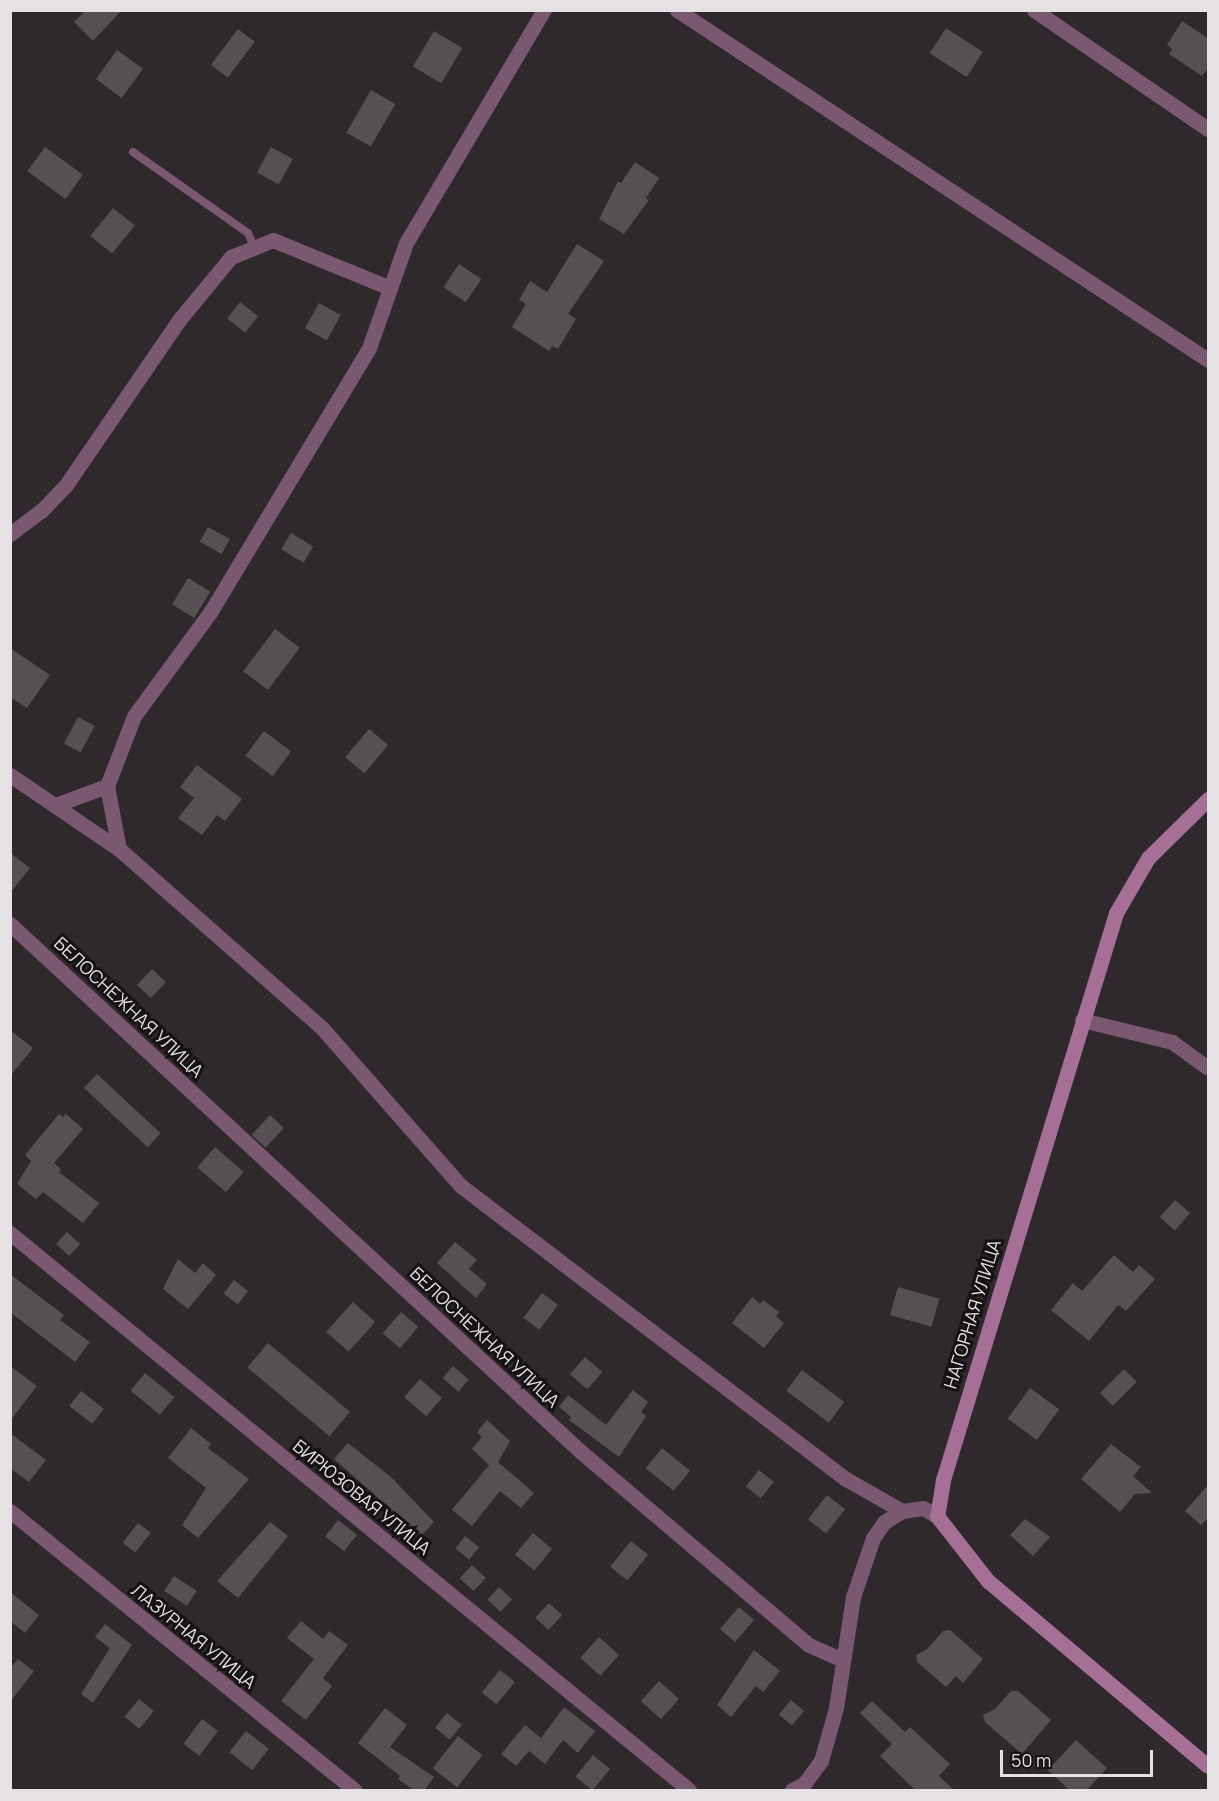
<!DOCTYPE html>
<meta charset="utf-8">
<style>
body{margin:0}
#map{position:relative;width:1219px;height:1801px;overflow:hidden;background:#2f282d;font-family:Manrope,sans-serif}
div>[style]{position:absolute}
.building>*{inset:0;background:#564f54;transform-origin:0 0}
.lane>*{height:8px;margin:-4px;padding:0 4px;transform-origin:4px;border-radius:4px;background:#7a586f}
.street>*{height:15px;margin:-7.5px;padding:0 7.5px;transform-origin:7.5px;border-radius:7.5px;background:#7a586f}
.secondary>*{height:15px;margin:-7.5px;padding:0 7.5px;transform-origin:7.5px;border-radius:7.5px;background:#a67096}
span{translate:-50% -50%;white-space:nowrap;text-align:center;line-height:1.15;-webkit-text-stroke:6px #151214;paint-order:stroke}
.street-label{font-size:18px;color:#e5e1e4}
.frame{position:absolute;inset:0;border:12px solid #e5e1e4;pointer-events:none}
.scale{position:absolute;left:1000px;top:1750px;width:153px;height:27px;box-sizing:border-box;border:3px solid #e5e1e4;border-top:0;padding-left:8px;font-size:18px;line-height:21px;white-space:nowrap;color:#e5e1e4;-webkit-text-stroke:4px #151214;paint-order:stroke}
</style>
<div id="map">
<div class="building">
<div style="clip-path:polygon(86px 10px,122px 10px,93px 41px,74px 22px)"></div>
<div style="clip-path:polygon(1182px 21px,1209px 39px,1209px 67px,1202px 76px,1169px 54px,1172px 49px,1167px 45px)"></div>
<div style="left:946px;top:28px;width:44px;height:30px;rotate:33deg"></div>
<div style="left:238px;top:29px;width:21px;height:45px;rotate:37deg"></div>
<div style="left:434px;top:31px;width:33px;height:41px;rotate:31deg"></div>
<div style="left:117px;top:50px;width:32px;height:36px;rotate:36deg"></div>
<div style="left:371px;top:90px;width:28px;height:49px;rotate:30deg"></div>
<div style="left:45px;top:147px;width:47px;height:30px;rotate:36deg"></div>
<div style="left:271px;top:147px;width:25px;height:29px;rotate:29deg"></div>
<div style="clip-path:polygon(635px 162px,659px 178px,646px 198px,649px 200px,624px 234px,599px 219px,618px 181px,621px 183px)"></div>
<div style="left:113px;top:208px;width:28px;height:36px;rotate:39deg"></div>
<div style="clip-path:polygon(577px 244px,604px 261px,568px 314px,576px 319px,558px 349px,552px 346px,549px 351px,512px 327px,526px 304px,519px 300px,530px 281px,547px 292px)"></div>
<div style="left:459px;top:264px;width:27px;height:28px;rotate:34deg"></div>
<div style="left:240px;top:302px;width:23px;height:21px;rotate:38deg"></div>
<div style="left:319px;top:303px;width:25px;height:29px;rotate:29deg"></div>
<div style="left:208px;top:527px;width:25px;height:17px;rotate:29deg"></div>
<div style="left:291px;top:533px;width:26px;height:19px;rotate:31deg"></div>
<div style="left:188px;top:578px;width:26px;height:31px;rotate:31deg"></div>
<div style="left:275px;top:629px;width:31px;height:53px;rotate:37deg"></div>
<div style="clip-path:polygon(10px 648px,50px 675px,27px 708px,10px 697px)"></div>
<div style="left:78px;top:717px;width:19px;height:30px;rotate:28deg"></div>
<div style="left:369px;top:729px;width:25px;height:37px;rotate:40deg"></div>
<div style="left:264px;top:731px;width:34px;height:31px;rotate:37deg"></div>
<div style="clip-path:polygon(197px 765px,242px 799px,225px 821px,217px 815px,202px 835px,178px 818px,194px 798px,180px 787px)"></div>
<div style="clip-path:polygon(10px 853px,30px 868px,10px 893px)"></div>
<div style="left:152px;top:969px;width:19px;height:22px;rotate:43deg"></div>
<div style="clip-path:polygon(10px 1030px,33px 1048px,10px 1076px)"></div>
<div style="left:97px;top:1074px;width:87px;height:19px;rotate:43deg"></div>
<div style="clip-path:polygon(59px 1114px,63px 1117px,66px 1114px,83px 1129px,54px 1163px,61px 1169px,59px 1172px,99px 1203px,83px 1223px,43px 1192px,36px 1199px,17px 1184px,31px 1161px,25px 1155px)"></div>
<div style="left:270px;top:1115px;width:19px;height:27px;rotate:43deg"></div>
<div style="left:215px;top:1147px;width:38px;height:27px;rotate:41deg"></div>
<div style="left:1175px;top:1200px;width:20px;height:23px;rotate:41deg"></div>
<div style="left:67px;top:1232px;width:18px;height:16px;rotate:43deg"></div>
<div style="clip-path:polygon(455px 1242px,477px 1260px,469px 1269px,487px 1284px,476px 1298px,437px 1263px)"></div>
<div style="clip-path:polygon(1114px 1255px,1133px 1272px,1139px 1265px,1155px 1279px,1126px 1311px,1118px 1305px,1089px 1341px,1051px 1310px,1073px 1283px,1082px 1291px)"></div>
<div style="clip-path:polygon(178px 1259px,195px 1273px,203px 1263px,216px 1275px,188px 1309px,163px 1289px)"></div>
<div style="clip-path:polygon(10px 1274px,64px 1315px,60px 1320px,90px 1342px,75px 1362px,10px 1312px)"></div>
<div style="left:234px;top:1280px;width:18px;height:17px;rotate:38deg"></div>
<div style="left:898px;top:1287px;width:43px;height:29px;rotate:16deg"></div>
<div style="left:542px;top:1293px;width:20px;height:31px;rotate:37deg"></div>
<div style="clip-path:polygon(752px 1297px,760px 1304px,763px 1300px,779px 1312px,776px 1316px,784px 1323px,764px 1348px,732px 1323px)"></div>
<div style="left:353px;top:1302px;width:30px;height:40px;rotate:42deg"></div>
<div style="left:401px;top:1312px;width:23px;height:28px;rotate:41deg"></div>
<div style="left:268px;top:1343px;width:107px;height:32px;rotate:40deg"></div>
<div style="left:585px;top:1357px;width:23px;height:23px;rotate:41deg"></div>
<div style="clip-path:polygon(10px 1366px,37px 1386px,10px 1421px)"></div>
<div style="left:453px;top:1366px;width:21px;height:16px;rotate:41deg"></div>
<div style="left:1124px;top:1369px;width:18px;height:34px;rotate:45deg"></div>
<div style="left:802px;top:1370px;width:53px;height:26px;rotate:37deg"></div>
<div style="left:145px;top:1373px;width:38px;height:23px;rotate:39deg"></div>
<div style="left:420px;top:1379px;width:29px;height:24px;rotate:41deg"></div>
<div style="left:1030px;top:1388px;width:36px;height:38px;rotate:36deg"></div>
<div style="clip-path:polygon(633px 1390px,648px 1402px,641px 1412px,646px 1416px,619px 1457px,569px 1420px,571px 1417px,559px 1407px,568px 1395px,606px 1425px)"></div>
<div style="left:81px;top:1391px;width:29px;height:19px;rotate:38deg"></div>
<div style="clip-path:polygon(487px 1420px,510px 1441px,498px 1462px,534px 1493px,521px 1508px,500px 1491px,472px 1526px,452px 1510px,489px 1465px,472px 1449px,482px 1437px,477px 1432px)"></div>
<div style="clip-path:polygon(191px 1428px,211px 1444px,208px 1448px,249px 1479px,198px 1538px,182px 1525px,206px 1488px,168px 1458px)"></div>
<div style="clip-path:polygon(10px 1433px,46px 1460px,29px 1482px,10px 1468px)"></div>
<div style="clip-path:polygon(348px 1443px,392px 1478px,434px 1522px,421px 1536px,334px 1459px)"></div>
<div style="clip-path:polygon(1111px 1444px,1141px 1467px,1133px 1476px,1152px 1493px,1135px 1494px,1120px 1512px,1081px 1479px)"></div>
<div style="left:662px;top:1448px;width:36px;height:26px;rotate:39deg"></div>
<div style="left:759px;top:1470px;width:19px;height:21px;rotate:39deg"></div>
<div style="clip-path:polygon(1209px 1484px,1209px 1517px,1201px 1525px,1185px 1511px)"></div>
<div style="left:827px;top:1495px;width:23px;height:31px;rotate:38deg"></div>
<div style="clip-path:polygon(1025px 1519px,1050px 1537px,1033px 1556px,1010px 1535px)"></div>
<div style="left:338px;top:1520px;width:24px;height:21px;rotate:38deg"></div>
<div style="clip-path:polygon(270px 1522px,288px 1536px,238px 1598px,217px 1581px)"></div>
<div style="left:138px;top:1523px;width:16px;height:25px;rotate:38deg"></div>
<div style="left:533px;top:1533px;width:25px;height:28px;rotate:40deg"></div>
<div style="left:465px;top:1536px;width:18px;height:16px;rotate:38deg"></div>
<div style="left:631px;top:1541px;width:22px;height:33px;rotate:39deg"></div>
<div style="left:472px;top:1565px;width:19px;height:18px;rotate:43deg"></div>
<div style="left:174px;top:1576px;width:27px;height:18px;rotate:33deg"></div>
<div style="left:499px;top:1587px;width:18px;height:17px;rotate:43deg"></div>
<div style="clip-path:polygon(10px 1592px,39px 1615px,25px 1633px,10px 1621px)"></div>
<div style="left:549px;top:1603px;width:18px;height:20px;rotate:43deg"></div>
<div style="left:739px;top:1607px;width:20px;height:29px;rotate:41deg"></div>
<div style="clip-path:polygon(301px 1621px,323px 1639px,329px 1631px,348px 1645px,323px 1678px,332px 1686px,306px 1720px,281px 1701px,314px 1659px,287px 1638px)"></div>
<div style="clip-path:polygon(105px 1624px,132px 1645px,93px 1703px,81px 1694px,110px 1648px,95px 1637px)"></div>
<div style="clip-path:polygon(950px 1630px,983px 1659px,963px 1683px,956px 1676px,946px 1687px,917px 1662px,916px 1655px,927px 1649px,943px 1631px)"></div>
<div style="left:599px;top:1637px;width:27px;height:28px;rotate:42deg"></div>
<div style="clip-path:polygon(754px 1650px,780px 1671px,763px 1692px,756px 1686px,731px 1717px,717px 1705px)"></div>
<div style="clip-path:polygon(18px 1659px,34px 1671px,10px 1702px,10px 1669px)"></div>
<div style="left:500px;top:1670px;width:19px;height:29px;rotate:39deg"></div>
<div style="left:659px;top:1681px;width:27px;height:27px;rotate:42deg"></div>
<div style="clip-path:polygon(1011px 1691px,1018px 1691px,1051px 1720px,1022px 1754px,985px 1722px,983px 1715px,995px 1709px)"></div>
<div style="left:139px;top:1699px;width:19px;height:23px;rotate:39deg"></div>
<div style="left:791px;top:1700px;width:17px;height:19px;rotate:40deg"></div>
<div style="clip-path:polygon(872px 1701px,905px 1732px,910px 1727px,950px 1764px,939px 1776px,955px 1791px,916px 1791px,880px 1756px,892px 1744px,860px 1713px)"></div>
<div style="clip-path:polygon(564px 1707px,595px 1731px,578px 1753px,563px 1740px,545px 1764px,529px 1751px,516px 1766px,501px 1754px,525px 1725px,541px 1738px)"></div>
<div style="clip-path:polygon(385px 1708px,407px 1725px,390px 1747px,434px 1777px,424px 1791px,415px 1791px,398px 1779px,400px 1776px,358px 1743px)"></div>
<div style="left:447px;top:1713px;width:19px;height:19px;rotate:39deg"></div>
<div style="left:202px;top:1719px;width:20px;height:31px;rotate:37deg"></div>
<div style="left:246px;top:1731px;width:29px;height:27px;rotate:38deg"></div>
<div style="left:458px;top:1736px;width:31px;height:41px;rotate:38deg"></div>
<div style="clip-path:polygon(1076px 1740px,1107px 1768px,1086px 1791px,1070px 1791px,1048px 1770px)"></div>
<div style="left:593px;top:1755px;width:22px;height:28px;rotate:39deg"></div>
</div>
<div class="lane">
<div style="left:133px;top:152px;width:141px;rotate:35.2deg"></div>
<div style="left:248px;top:233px;width:15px;rotate:67deg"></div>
</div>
<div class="street">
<div style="left:677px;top:10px;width:636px;rotate:33.39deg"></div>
<div style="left:1034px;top:10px;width:211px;rotate:34.4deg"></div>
<div style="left:10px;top:534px;width:39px;rotate:-37deg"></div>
<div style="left:41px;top:511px;width:36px;rotate:-46deg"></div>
<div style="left:66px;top:485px;width:200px;rotate:-55.6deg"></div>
<div style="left:179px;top:320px;width:82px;rotate:-50.5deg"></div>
<div style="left:231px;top:257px;width:45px;rotate:-22deg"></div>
<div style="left:273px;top:240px;width:126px;rotate:22.3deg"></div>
<div style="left:10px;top:775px;width:132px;rotate:34.2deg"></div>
<div style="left:119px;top:849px;width:271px;rotate:41.4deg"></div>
<div style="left:322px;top:1028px;width:210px;rotate:48.7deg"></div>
<div style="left:461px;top:1186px;width:484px;rotate:37.3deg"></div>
<div style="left:846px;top:1479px;width:64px;rotate:29.7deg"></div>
<div style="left:107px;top:786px;width:64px;rotate:79.2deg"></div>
<div style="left:55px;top:805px;width:55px;rotate:-20.1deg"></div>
<div style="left:107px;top:786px;width:75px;rotate:-68.9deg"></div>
<div style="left:134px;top:716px;width:130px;rotate:-53.7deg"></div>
<div style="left:211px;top:611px;width:307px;rotate:-59deg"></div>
<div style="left:369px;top:348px;width:111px;rotate:-70.6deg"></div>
<div style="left:406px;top:243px;width:271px;rotate:-59.4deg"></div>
<div style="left:10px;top:924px;width:776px;rotate:42.76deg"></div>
<div style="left:580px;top:1451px;width:300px;rotate:40.3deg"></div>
<div style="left:809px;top:1645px;width:36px;rotate:24deg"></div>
<div style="left:1082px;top:1020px;width:93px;rotate:13.7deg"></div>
<div style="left:1172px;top:1042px;width:44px;rotate:35.8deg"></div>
<div style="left:10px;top:1233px;width:878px;rotate:39.36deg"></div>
<div style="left:10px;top:1511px;width:443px;rotate:39deg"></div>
<div style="left:792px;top:1790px;width:13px;rotate:-27deg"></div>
<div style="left:804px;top:1784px;width:29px;rotate:-54deg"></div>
<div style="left:821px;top:1761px;width:55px;rotate:-74.2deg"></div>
<div style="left:836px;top:1708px;width:112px;rotate:-81.3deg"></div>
<div style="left:853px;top:1597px;width:62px;rotate:-71.3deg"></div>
<div style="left:873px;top:1538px;width:19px;rotate:-55deg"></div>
<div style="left:884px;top:1522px;width:21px;rotate:-31deg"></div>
<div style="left:902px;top:1511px;width:21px;rotate:-8deg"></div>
<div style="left:923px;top:1508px;width:16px;rotate:30deg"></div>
</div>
<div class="secondary">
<div style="left:1208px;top:799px;width:84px;rotate:135.5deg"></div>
<div style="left:1148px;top:858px;width:64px;rotate:120.2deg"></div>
<div style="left:1116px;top:913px;width:593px;rotate:106.97deg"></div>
<div style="left:943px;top:1480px;width:36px;rotate:99deg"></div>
<div style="left:937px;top:1516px;width:83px;rotate:51.9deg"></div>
<div style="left:988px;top:1581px;width:287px;rotate:40.1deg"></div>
</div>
<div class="street-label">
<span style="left:129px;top:1007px;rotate:43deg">БЕЛОСНЕЖНАЯ УЛИЦА</span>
<span style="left:972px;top:1314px;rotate:-73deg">НАГОРНАЯ УЛИЦА</span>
<span style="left:485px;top:1337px;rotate:43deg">БЕЛОСНЕЖНАЯ УЛИЦА</span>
<span style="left:362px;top:1497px;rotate:39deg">БИРЮЗОВАЯ УЛИЦА</span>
<span style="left:194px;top:1636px;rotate:39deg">ЛАЗУРНАЯ УЛИЦА</span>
</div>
<div class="frame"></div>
<div class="scale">50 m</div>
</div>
